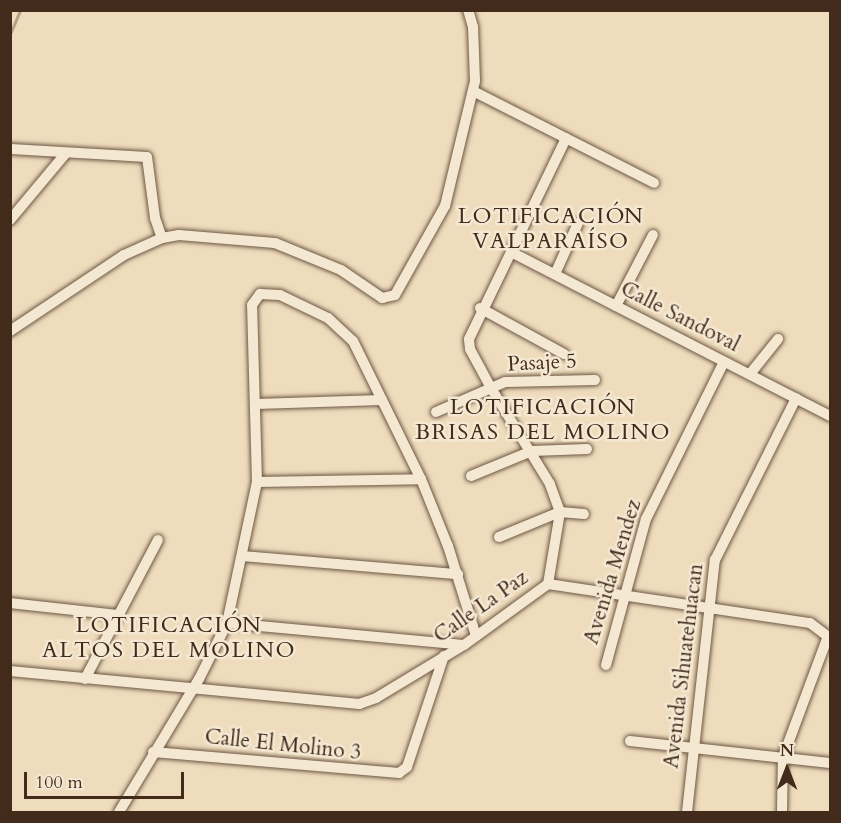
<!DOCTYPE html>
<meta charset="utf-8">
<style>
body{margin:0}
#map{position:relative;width:841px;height:823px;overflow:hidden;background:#eedcbc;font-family:Cardo,serif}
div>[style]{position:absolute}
.stream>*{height:3px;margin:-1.5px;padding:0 1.5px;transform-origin:1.5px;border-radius:1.5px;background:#b4a086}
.roads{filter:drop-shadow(0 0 2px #6e5744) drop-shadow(0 0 2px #6e5744)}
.minor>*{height:10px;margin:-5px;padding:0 5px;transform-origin:5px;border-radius:5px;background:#f4e8d3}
span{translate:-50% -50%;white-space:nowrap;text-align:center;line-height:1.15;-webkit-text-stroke:5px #f4e8d3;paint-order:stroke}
.street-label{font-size:21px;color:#432b1c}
.neighbourhood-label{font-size:22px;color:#432b1c;letter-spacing:1.5px}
.frame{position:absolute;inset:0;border:12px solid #432b1c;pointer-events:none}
.north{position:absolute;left:757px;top:739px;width:60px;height:60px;-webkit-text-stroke:4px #f4e8d3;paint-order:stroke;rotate:0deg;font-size:16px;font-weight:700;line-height:24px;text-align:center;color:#432b1c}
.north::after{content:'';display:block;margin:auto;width:21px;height:27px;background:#432b1c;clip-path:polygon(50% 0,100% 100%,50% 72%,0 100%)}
.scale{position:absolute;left:24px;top:772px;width:160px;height:27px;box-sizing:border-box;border:3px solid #432b1c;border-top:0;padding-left:8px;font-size:18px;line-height:21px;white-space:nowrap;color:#432b1c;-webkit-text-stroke:4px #f4e8d3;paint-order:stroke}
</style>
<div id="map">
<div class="stream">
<div style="left:10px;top:34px;width:26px;rotate:-67deg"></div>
</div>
<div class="roads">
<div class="minor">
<div style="left:473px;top:91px;width:203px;rotate:26.9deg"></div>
<div style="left:11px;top:149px;width:136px;rotate:3.4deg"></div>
<div style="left:147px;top:157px;width:62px;rotate:82.5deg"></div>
<div style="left:155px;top:218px;width:21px;rotate:71deg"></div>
<div style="left:10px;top:220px;width:87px;rotate:-50.1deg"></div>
<div style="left:511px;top:252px;width:359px;rotate:27.2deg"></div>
<div style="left:555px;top:274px;width:56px;rotate:-65.7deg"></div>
<div style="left:616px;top:306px;width:80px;rotate:-62.5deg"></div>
<div style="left:480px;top:308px;width:96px;rotate:28.7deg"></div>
<div style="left:10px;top:331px;width:137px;rotate:-33.7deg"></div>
<div style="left:124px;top:255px;width:42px;rotate:-24.1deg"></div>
<div style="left:162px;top:238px;width:17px;rotate:-10deg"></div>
<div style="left:179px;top:235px;width:96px;rotate:4.8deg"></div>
<div style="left:275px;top:243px;width:71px;rotate:22.2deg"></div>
<div style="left:341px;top:270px;width:50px;rotate:34.3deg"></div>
<div style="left:382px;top:298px;width:13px;rotate:-13deg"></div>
<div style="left:395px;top:295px;width:102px;rotate:-60.7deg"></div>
<div style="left:445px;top:206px;width:129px;rotate:-76.5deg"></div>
<div style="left:475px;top:81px;width:54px;rotate:-92.1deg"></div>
<div style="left:473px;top:27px;width:18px;rotate:-106deg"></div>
<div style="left:750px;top:374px;width:45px;rotate:-51.3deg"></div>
<div style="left:256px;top:404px;width:126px;rotate:-1.8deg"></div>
<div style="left:436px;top:412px;width:75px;rotate:-23.5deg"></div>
<div style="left:505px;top:382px;width:90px;rotate:-1.3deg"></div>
<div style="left:471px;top:476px;width:66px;rotate:-22.3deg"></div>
<div style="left:532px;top:451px;width:55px;rotate:-2.1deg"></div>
<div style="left:257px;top:482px;width:164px;rotate:-1deg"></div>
<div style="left:499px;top:537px;width:66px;rotate:-22.3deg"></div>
<div style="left:560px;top:512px;width:24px;rotate:5deg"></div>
<div style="left:242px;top:556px;width:217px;rotate:4.8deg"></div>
<div style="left:548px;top:584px;width:73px;rotate:-80.5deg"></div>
<div style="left:560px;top:512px;width:30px;rotate:-110deg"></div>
<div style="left:550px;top:484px;width:113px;rotate:-121.6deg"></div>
<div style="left:491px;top:388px;width:44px;rotate:-118.3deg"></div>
<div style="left:470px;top:349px;width:10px;rotate:-96deg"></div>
<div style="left:469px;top:339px;width:223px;rotate:-64.2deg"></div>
<div style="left:10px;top:603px;width:110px;rotate:6.3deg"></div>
<div style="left:227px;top:623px;width:237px;rotate:5.3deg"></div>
<div style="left:606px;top:665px;width:151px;rotate:-74.7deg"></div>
<div style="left:646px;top:519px;width:175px;rotate:-63.6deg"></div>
<div style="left:10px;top:671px;width:351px;rotate:5.4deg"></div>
<div style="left:359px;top:704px;width:18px;rotate:-19deg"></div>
<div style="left:376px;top:698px;width:103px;rotate:-31.1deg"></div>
<div style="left:464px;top:645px;width:104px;rotate:-36deg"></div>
<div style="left:548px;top:584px;width:265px;rotate:8.5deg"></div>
<div style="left:810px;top:623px;width:25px;rotate:37deg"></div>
<div style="left:85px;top:679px;width:157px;rotate:-62.3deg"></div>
<div style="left:630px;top:741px;width:201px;rotate:6.3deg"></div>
<div style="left:153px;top:752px;width:247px;rotate:4.9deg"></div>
<div style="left:399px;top:773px;width:10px;rotate:-37deg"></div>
<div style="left:407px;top:767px;width:117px;rotate:-71.6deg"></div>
<div style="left:119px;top:812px;width:155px;rotate:-59deg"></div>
<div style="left:199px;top:679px;width:63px;rotate:-63.4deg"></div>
<div style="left:227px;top:623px;width:144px;rotate:-78deg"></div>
<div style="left:257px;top:482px;width:177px;rotate:-91.6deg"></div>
<div style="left:252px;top:305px;width:14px;rotate:-54deg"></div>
<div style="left:260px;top:294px;width:20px;rotate:3deg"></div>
<div style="left:280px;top:295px;width:53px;rotate:25.6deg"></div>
<div style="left:328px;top:318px;width:34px;rotate:43deg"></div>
<div style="left:353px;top:341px;width:154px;rotate:63.8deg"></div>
<div style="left:421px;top:479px;width:72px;rotate:68.1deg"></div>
<div style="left:448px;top:546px;width:94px;rotate:72.7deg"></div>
<div style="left:687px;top:812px;width:254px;rotate:-83.7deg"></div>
<div style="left:715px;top:560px;width:181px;rotate:-63.4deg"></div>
<div style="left:782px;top:812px;width:55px;rotate:-89deg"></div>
<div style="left:783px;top:757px;width:129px;rotate:-69.6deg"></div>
</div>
</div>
<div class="street-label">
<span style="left:680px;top:317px;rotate:27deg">Calle Sandoval</span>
<span style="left:542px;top:363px;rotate:-3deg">Pasaje 5</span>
<span style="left:613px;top:572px;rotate:-73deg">Avenida Mendez</span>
<span style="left:481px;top:607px;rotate:-35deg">Calle La Paz</span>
<span style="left:684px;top:666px;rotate:-83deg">Avenida Sihuatehuacan</span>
<span style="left:283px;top:745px;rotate:6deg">Calle El Molino 3</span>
</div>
<div class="neighbourhood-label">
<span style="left:551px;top:229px">LOTIFICACIÓN<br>VALPARAÍSO</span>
<span style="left:543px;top:420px">LOTIFICACIÓN<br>BRISAS DEL MOLINO</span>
<span style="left:169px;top:638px">LOTIFICACIÓN<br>ALTOS DEL MOLINO</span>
</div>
<div class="frame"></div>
<div class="north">N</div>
<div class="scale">100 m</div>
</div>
